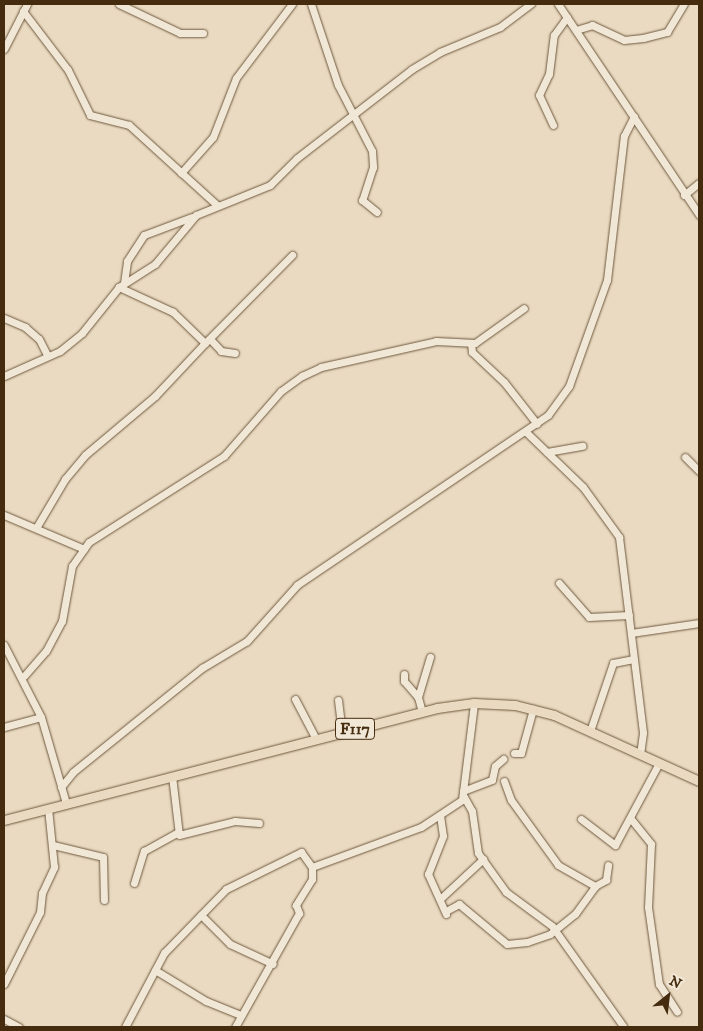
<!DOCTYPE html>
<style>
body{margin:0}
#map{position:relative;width:703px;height:1031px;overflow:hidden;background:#e9dac1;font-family:"IM FELL DW Pica",serif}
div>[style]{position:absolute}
.roads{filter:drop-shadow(0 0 1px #6f583c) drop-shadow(0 0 1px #6f583c)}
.minor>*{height:7px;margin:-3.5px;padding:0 3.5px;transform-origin:3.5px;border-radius:3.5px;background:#f1e7d7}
.major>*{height:9px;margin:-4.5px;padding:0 4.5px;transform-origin:4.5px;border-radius:4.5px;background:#e9dac1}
span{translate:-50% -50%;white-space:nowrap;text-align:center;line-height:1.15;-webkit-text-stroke:4px #f1e7d7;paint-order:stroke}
.shield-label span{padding:1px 4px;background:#f1e7d7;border:1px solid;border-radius:4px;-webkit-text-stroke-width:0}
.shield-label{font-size:16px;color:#462c0f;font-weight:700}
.frame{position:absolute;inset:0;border:5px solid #462c0f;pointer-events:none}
.north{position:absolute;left:643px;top:971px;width:50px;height:50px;-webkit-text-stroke:4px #f1e7d7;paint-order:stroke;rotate:29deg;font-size:14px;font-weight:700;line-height:20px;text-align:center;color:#462c0f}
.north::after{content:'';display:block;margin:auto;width:18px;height:22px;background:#462c0f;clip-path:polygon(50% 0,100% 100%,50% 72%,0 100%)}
</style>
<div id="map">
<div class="roads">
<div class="minor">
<div style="left:119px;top:4px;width:68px;rotate:25.4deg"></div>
<div style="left:180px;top:33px;width:23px"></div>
<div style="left:311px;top:4px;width:85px;rotate:71.6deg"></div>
<div style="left:338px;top:85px;width:74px;rotate:62.7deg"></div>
<div style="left:372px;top:151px;width:16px;rotate:86deg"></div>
<div style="left:373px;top:167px;width:35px;rotate:108deg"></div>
<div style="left:362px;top:200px;width:19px;rotate:39deg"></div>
<div style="left:558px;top:4px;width:254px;rotate:56.2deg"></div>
<div style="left:23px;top:11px;width:74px;rotate:52.7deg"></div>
<div style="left:68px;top:70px;width:50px;rotate:63.9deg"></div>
<div style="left:90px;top:115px;width:40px;rotate:14.4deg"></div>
<div style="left:129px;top:125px;width:119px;rotate:42.3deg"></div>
<div style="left:576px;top:30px;width:17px;rotate:-17deg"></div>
<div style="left:592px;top:25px;width:35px;rotate:25deg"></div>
<div style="left:624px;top:40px;width:19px;rotate:-6deg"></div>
<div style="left:643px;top:38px;width:25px;rotate:-14deg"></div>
<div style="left:667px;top:32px;width:33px;rotate:-59deg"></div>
<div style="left:4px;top:49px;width:51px;rotate:-62.9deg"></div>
<div style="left:553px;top:125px;width:33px;rotate:-115deg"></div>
<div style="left:539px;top:95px;width:23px;rotate:-65deg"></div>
<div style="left:549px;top:74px;width:39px;rotate:-83deg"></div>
<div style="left:554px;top:35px;width:22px;rotate:-54deg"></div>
<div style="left:181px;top:173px;width:48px;rotate:-48.4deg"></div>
<div style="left:213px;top:137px;width:63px;rotate:-68.7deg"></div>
<div style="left:236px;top:78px;width:93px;rotate:-52.9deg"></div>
<div style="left:684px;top:195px;width:19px;rotate:-39deg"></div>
<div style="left:124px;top:283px;width:22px;rotate:-82deg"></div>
<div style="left:127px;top:261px;width:31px;rotate:-57deg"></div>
<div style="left:144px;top:235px;width:51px;rotate:-20.6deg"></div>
<div style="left:4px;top:318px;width:23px;rotate:23deg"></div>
<div style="left:25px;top:327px;width:18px;rotate:41deg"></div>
<div style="left:39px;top:339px;width:18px;rotate:63deg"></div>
<div style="left:210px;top:339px;width:16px;rotate:47deg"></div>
<div style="left:221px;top:351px;width:14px;rotate:8deg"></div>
<div style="left:205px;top:343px;width:124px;rotate:-45.3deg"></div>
<div style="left:471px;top:343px;width:9px;rotate:84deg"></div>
<div style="left:472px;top:352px;width:44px;rotate:43.2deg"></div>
<div style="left:504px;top:382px;width:53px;rotate:51.8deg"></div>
<div style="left:4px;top:376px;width:61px;rotate:-24.1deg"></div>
<div style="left:60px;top:351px;width:28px;rotate:-39deg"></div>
<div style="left:82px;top:333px;width:59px;rotate:-51.2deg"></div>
<div style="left:119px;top:287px;width:43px;rotate:-32.6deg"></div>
<div style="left:155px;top:264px;width:64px;rotate:-50.1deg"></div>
<div style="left:196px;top:215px;width:80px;rotate:-22.1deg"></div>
<div style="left:270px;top:185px;width:38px;rotate:-45deg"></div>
<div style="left:297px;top:158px;width:145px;rotate:-37.7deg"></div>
<div style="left:412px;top:69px;width:33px;rotate:-31deg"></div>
<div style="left:440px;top:52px;width:65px;rotate:-22.6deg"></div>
<div style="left:500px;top:27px;width:39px;rotate:-37deg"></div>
<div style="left:526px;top:432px;width:79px;rotate:44deg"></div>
<div style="left:583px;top:487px;width:62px;rotate:54.2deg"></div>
<div style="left:619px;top:537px;width:197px;rotate:83deg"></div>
<div style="left:643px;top:733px;width:21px;rotate:98deg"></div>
<div style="left:547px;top:452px;width:36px;rotate:-10deg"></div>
<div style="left:685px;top:457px;width:20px;rotate:45deg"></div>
<div style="left:4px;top:515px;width:87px;rotate:23deg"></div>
<div style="left:36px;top:528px;width:57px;rotate:-59.4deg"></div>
<div style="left:65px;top:479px;width:31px;rotate:-50deg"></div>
<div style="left:85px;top:455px;width:92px;rotate:-40.1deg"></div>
<div style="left:155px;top:396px;width:73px;rotate:-46.7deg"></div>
<div style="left:205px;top:343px;width:45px;rotate:-135.9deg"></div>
<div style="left:173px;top:312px;width:60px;rotate:-155.2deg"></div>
<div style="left:559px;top:583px;width:45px;rotate:48.6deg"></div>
<div style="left:589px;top:617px;width:40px;rotate:-2.9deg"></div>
<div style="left:631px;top:633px;width:69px;rotate:-8.4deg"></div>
<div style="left:4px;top:645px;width:81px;rotate:62.8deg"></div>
<div style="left:41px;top:717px;width:90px;rotate:73.8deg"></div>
<div style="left:404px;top:674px;width:7px;rotate:90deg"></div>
<div style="left:404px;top:681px;width:21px;rotate:49deg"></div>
<div style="left:24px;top:676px;width:33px;rotate:-49deg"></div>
<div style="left:46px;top:651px;width:34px;rotate:-62deg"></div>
<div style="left:62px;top:621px;width:56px;rotate:-79.7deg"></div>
<div style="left:72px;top:566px;width:29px;rotate:-55deg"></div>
<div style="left:89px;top:542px;width:160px;rotate:-32.5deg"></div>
<div style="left:224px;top:456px;width:86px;rotate:-48.8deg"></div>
<div style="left:281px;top:391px;width:26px;rotate:-36deg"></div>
<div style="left:302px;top:376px;width:21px;rotate:-25deg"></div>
<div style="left:321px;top:367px;width:118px;rotate:-12.7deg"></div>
<div style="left:436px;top:341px;width:39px;rotate:3deg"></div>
<div style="left:475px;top:343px;width:60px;rotate:-35.5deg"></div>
<div style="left:295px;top:699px;width:45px;rotate:62.3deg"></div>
<div style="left:338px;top:700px;width:32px;rotate:83deg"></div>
<div style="left:422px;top:712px;width:16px;rotate:-105deg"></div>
<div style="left:418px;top:697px;width:42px;rotate:-73.3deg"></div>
<div style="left:4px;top:727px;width:38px;rotate:-15deg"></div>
<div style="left:590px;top:731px;width:72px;rotate:-71.3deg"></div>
<div style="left:613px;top:663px;width:21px;rotate:-11deg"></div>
<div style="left:514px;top:753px;width:7px"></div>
<div style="left:521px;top:753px;width:46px;rotate:-74.7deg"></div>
<div style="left:172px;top:776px;width:59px;rotate:83.2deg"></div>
<div style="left:179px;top:835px;width:58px;rotate:-14deg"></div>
<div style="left:235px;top:821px;width:24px;rotate:5deg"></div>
<div style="left:504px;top:781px;width:20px;rotate:70deg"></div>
<div style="left:511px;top:800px;width:80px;rotate:54.1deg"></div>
<div style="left:558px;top:865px;width:43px;rotate:29.6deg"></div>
<div style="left:61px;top:787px;width:19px;rotate:-51deg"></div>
<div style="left:73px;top:772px;width:166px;rotate:-38.9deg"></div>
<div style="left:202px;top:668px;width:52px;rotate:-31deg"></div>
<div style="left:247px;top:641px;width:75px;rotate:-48.2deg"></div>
<div style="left:297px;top:585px;width:303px;rotate:-34.1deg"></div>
<div style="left:548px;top:415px;width:36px;rotate:-54deg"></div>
<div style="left:569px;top:386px;width:113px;rotate:-70.3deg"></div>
<div style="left:607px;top:280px;width:145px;rotate:-83.3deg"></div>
<div style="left:624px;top:136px;width:22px;rotate:-63deg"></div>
<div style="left:463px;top:791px;width:31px;rotate:-21deg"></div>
<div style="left:492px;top:780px;width:14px;rotate:-78deg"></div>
<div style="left:495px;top:766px;width:11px;rotate:-41deg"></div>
<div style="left:463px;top:795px;width:18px;rotate:61deg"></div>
<div style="left:472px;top:811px;width:42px;rotate:81.9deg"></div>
<div style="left:478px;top:853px;width:48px;rotate:54.3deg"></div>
<div style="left:506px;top:892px;width:57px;rotate:36.5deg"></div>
<div style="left:552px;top:926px;width:123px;rotate:54.6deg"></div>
<div style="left:440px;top:815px;width:21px;rotate:82deg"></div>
<div style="left:443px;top:836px;width:41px;rotate:111.5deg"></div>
<div style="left:428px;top:874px;width:44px;rotate:65.8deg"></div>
<div style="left:581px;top:819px;width:43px;rotate:37.4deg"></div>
<div style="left:615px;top:845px;width:93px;rotate:-61.8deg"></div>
<div style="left:631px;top:819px;width:32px;rotate:51deg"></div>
<div style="left:651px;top:844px;width:63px;rotate:92.7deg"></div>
<div style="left:648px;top:907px;width:78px;rotate:81.9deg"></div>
<div style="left:659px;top:984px;width:33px;rotate:57deg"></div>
<div style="left:53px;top:845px;width:51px;rotate:13.5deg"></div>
<div style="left:103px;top:857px;width:43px;rotate:88.7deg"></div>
<div style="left:312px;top:867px;width:116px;rotate:-20.2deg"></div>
<div style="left:421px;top:827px;width:49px;rotate:-33.4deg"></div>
<div style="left:462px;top:800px;width:98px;rotate:-82.9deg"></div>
<div style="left:134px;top:883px;width:34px;rotate:-73deg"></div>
<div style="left:144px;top:851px;width:38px;rotate:-29deg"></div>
<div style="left:440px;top:899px;width:59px;rotate:-42.9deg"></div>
<div style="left:446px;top:911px;width:15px;rotate:-28deg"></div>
<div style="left:459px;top:904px;width:62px;rotate:39.8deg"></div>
<div style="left:507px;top:944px;width:20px;rotate:-6deg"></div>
<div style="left:527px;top:942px;width:24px;rotate:-19deg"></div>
<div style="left:550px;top:934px;width:32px;rotate:-39deg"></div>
<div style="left:575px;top:914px;width:34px;rotate:-54deg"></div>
<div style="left:595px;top:886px;width:13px;rotate:-29deg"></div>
<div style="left:606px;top:880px;width:15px;rotate:-82deg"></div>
<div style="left:201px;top:915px;width:41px;rotate:45deg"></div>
<div style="left:230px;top:944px;width:47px;rotate:24.9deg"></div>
<div style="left:155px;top:970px;width:60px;rotate:31.3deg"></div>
<div style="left:206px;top:1001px;width:38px;rotate:22deg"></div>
<div style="left:4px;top:984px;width:80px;rotate:-63.4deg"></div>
<div style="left:40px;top:912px;width:19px;rotate:-84deg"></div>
<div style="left:42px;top:893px;width:29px;rotate:-65deg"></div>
<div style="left:54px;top:867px;width:59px;rotate:-95.8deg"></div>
<div style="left:4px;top:1019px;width:17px;rotate:28deg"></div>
<div style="left:125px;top:1027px;width:84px;rotate:-62.2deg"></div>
<div style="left:164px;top:953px;width:89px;rotate:-45.9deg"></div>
<div style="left:226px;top:889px;width:84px;rotate:-26.3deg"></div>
<div style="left:301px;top:852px;width:19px;rotate:54deg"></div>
<div style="left:312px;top:867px;width:12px;rotate:90deg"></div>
<div style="left:312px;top:879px;width:31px;rotate:122deg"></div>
<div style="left:296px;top:905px;width:9px;rotate:69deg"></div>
<div style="left:299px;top:913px;width:131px;rotate:119.3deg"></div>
</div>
<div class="major">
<div style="left:4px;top:820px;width:447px;rotate:-14.5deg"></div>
<div style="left:437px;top:708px;width:37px;rotate:-8deg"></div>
<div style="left:474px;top:703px;width:41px;rotate:2.8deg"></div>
<div style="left:515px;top:705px;width:40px;rotate:14.4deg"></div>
<div style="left:554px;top:715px;width:159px;rotate:24.5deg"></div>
</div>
</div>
<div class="shield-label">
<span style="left:355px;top:729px">F117</span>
</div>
<div class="frame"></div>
<div class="north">N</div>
</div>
